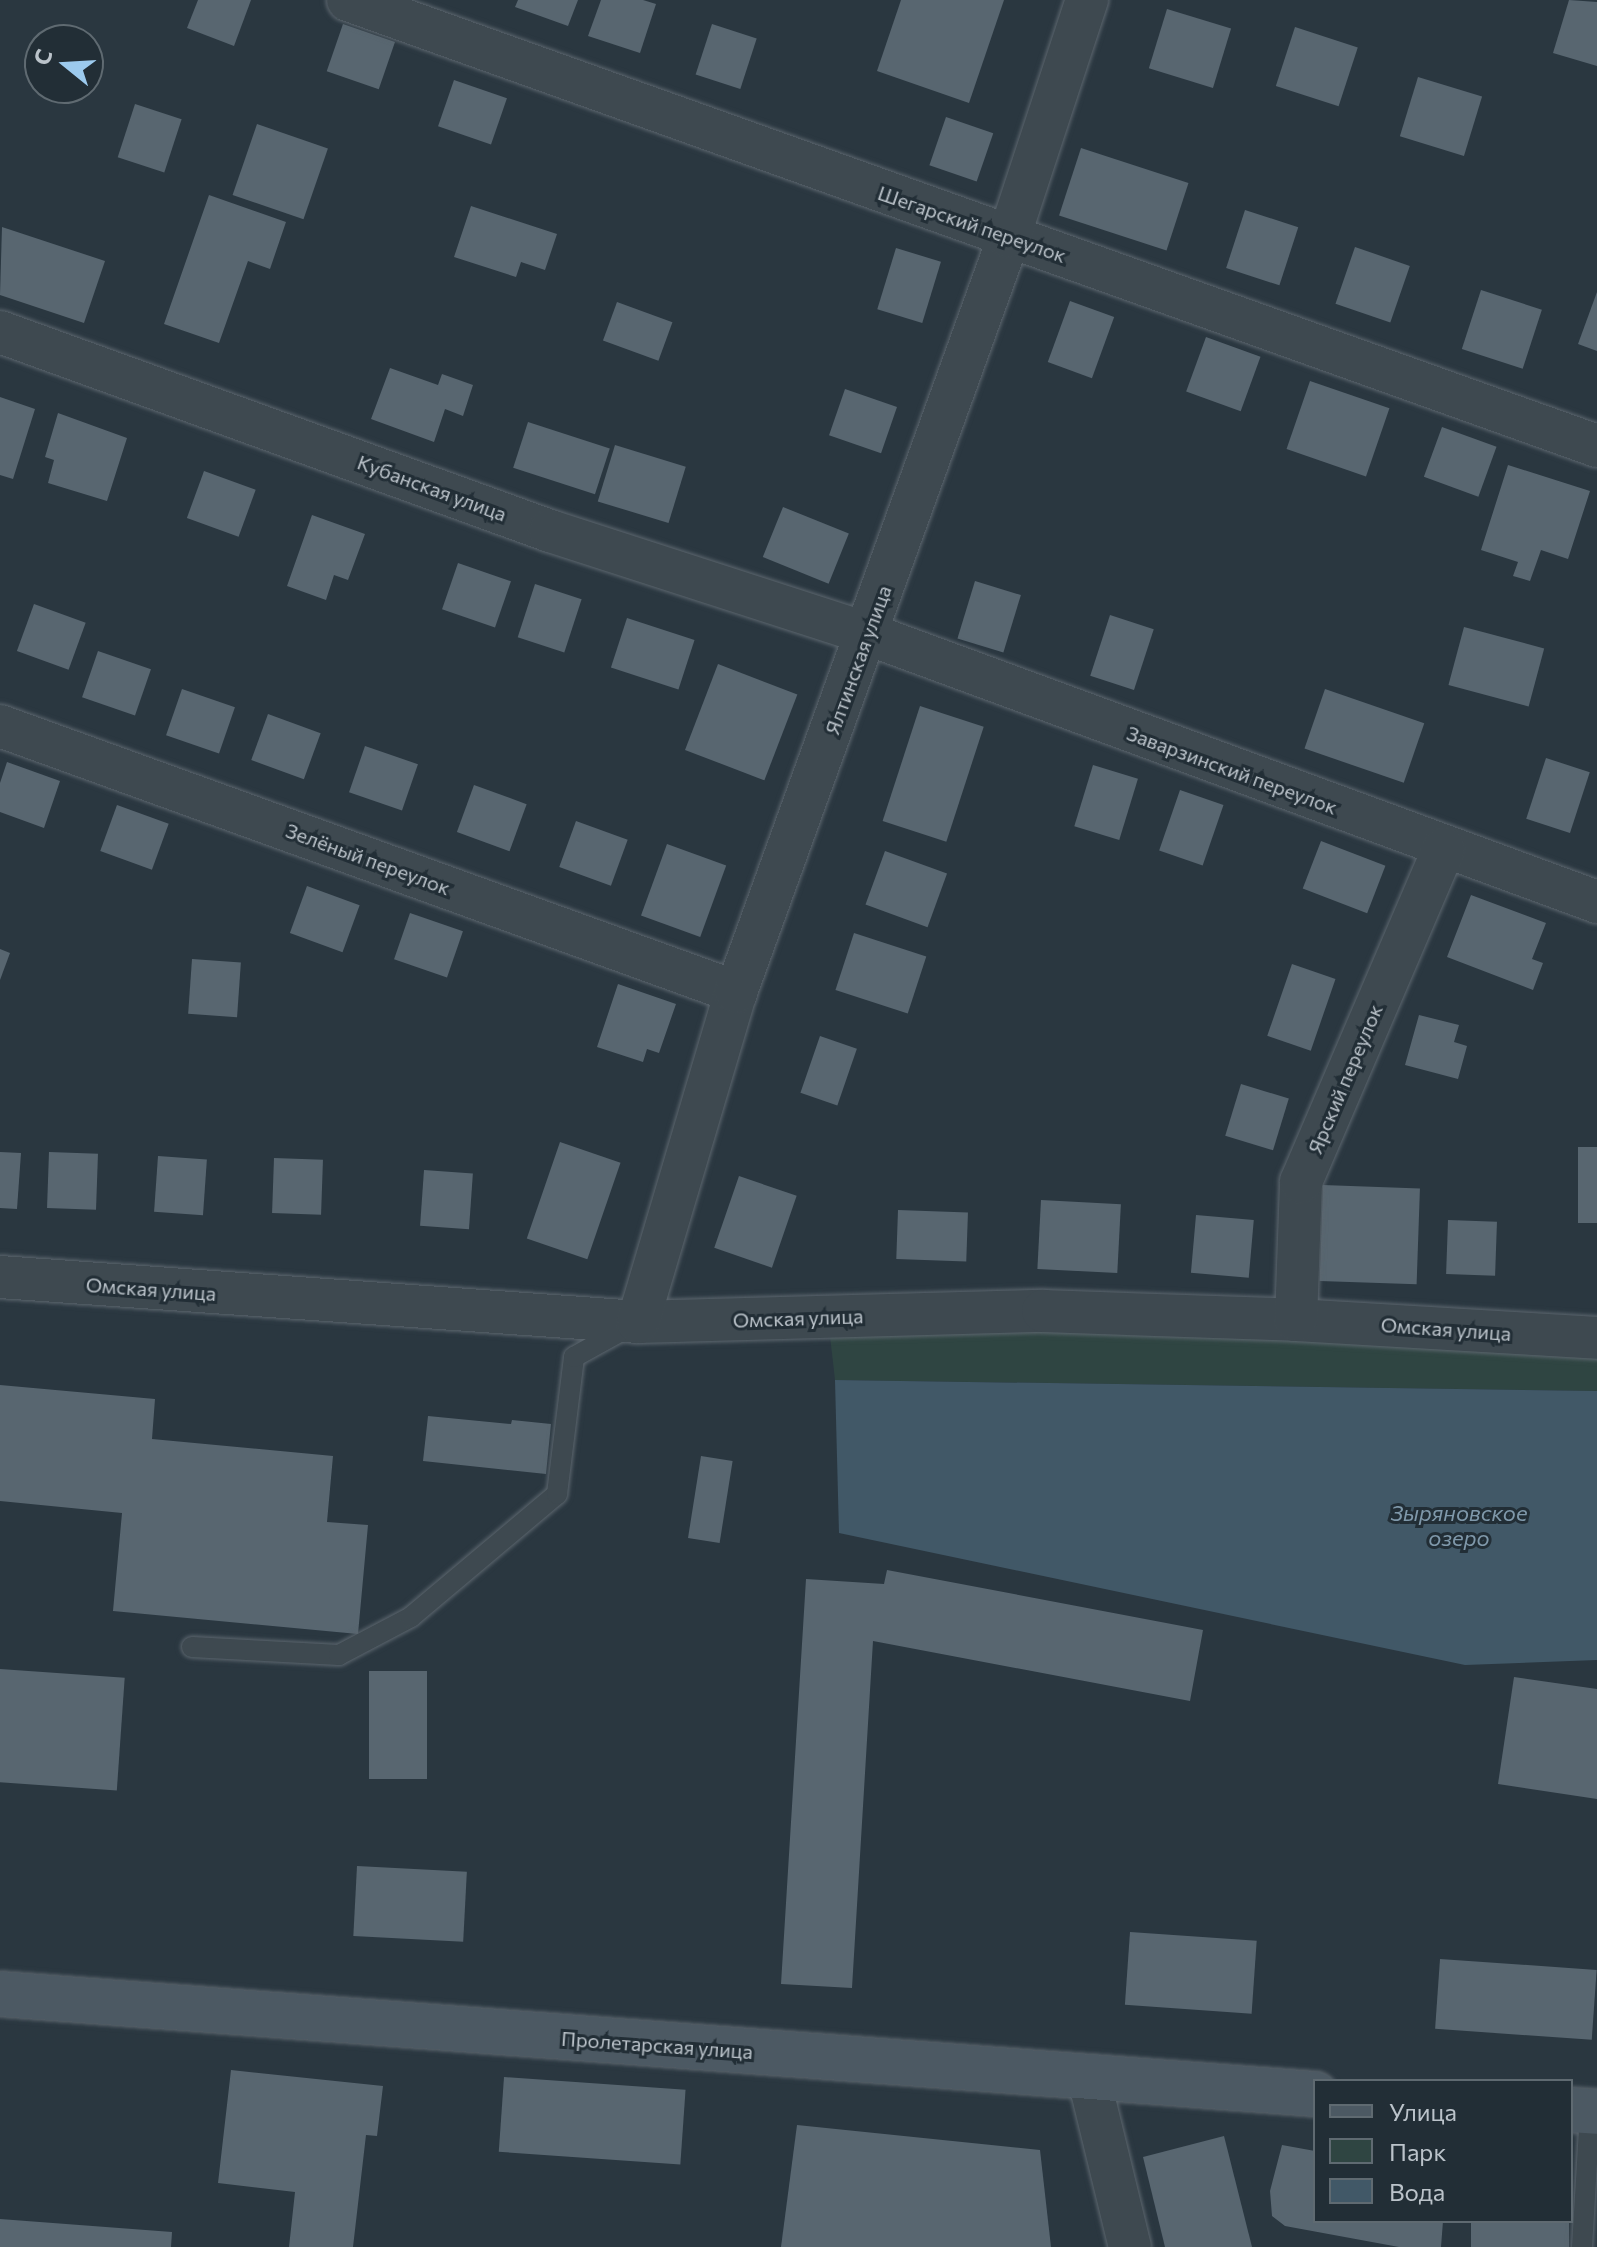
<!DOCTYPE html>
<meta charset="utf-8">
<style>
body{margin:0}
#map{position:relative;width:1597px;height:2247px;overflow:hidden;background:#2a3740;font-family:Commissioner,sans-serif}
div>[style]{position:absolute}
.green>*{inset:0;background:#2f4542}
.water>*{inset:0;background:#415867}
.building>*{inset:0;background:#586670;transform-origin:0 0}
.roads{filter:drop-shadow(0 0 2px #5c666e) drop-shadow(0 0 2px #5c666e)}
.lane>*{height:20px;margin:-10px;padding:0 10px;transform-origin:10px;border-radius:10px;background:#3e4950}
.street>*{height:42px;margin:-21px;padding:0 21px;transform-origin:21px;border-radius:21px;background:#3e4950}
.secondary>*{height:44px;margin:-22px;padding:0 22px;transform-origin:22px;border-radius:22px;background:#4c5963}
span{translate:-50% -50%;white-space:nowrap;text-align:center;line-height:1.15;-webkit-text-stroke:6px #222e36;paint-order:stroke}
.street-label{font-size:20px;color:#bbc3ca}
.water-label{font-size:22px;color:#7f98aa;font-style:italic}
.legend{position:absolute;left:1313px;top:2079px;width:260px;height:144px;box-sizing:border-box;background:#222e36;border:2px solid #5f6a71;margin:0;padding:10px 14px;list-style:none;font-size:24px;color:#bbc3ca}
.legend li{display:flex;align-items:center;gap:16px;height:40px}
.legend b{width:40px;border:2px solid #5f6a71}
.north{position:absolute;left:24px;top:24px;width:80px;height:80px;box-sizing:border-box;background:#222e36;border:2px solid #5f6a71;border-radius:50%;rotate:288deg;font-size:22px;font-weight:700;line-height:32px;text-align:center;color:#bbc3ca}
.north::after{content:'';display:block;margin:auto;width:28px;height:36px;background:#9ccaee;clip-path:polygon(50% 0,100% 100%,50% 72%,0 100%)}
</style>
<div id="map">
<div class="green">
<div style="clip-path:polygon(1045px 1330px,1293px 1336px,1597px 1357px,1597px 1391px,835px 1380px,830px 1336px)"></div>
</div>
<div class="water">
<div style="clip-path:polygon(835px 1380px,1597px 1391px,1597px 1660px,1465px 1665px,839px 1533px)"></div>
</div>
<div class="building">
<div style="clip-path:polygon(198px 0,251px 0,234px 46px,187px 28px)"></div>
<div style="clip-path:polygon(518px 0,578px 0,568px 26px,515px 7px)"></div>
<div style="clip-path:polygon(601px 0,643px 0,656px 4px,640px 53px,588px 36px)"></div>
<div style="clip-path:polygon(901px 0,1004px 0,969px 103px,877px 71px)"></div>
<div style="clip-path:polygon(1569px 0,1597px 2px,1597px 66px,1553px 53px)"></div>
<div style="left:1167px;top:9px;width:67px;height:62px;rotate:17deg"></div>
<div style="left:343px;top:24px;width:55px;height:50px;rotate:19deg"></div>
<div style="left:712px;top:24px;width:47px;height:53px;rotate:18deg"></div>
<div style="left:1295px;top:27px;width:66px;height:62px;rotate:18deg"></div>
<div style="left:1418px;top:77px;width:67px;height:62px;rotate:17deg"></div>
<div style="left:454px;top:80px;width:56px;height:49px;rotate:19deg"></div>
<div style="left:135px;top:104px;width:49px;height:56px;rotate:18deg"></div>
<div style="left:946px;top:117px;width:50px;height:51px;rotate:19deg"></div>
<div style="left:257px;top:124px;width:75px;height:75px;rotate:19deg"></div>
<div style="left:1081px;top:148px;width:113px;height:71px;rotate:18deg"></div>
<div style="clip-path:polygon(209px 195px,286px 222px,270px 269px,248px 261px,219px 343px,164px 324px)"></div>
<div style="clip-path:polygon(471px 206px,557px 234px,545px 270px,521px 262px,516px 277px,454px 257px)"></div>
<div style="left:1245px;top:210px;width:56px;height:61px;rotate:18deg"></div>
<div style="clip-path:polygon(2px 227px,105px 261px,84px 323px,0 295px)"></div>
<div style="left:1355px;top:247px;width:58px;height:60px;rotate:19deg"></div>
<div style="left:896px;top:248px;width:47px;height:64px;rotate:17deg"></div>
<div style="left:1481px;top:290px;width:64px;height:62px;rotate:18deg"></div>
<div style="clip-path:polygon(1597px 292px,1597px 351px,1578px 344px)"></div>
<div style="left:1070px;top:301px;width:47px;height:65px;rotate:20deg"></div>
<div style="left:617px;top:302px;width:59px;height:41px;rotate:20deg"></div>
<div style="left:1206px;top:337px;width:58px;height:58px;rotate:20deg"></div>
<div style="clip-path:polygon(390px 368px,438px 385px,442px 374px,473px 385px,463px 416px,445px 409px,434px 442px,371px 419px)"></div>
<div style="left:1310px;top:381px;width:84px;height:72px;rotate:19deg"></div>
<div style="left:845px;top:389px;width:55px;height:49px;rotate:19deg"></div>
<div style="clip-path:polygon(0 397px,35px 409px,13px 479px,0 475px)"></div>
<div style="clip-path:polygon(58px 413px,127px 438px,107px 501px,48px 483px,54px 460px,45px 457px)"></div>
<div style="left:528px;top:422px;width:86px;height:48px;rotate:18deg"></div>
<div style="left:1442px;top:427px;width:58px;height:53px;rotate:20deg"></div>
<div style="left:615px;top:445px;width:74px;height:59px;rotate:17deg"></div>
<div style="clip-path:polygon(1508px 465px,1590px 491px,1568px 559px,1541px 550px,1530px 581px,1513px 576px,1518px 562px,1481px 550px)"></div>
<div style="left:204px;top:471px;width:55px;height:50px;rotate:20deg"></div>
<div style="left:783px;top:507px;width:71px;height:54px;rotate:22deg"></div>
<div style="clip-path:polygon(312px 515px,365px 534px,348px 580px,334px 575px,326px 600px,287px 586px)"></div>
<div style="left:458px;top:563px;width:56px;height:49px;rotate:19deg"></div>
<div style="left:975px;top:581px;width:48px;height:60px;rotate:17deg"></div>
<div style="left:535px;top:584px;width:49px;height:56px;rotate:18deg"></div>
<div style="left:34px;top:604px;width:55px;height:50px;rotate:20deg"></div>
<div style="left:1110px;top:615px;width:46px;height:64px;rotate:18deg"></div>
<div style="left:627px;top:618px;width:71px;height:52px;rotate:18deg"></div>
<div style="left:1464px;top:627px;width:83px;height:60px;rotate:15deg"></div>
<div style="left:98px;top:651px;width:56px;height:49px;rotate:19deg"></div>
<div style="left:718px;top:664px;width:85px;height:92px;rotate:21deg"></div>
<div style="left:182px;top:689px;width:56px;height:49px;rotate:19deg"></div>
<div style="left:1325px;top:689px;width:105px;height:63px;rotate:19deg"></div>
<div style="left:920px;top:706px;width:67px;height:121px;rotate:18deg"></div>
<div style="left:268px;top:714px;width:56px;height:49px;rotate:20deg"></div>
<div style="left:365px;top:746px;width:56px;height:49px;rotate:19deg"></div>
<div style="left:1546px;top:758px;width:46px;height:64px;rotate:18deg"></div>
<div style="clip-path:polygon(7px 762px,60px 781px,44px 828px,0 812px,0 783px)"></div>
<div style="left:1093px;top:765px;width:47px;height:64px;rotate:17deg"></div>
<div style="left:474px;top:785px;width:56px;height:50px;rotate:20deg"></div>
<div style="left:1180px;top:790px;width:46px;height:64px;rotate:19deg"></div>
<div style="left:117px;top:805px;width:55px;height:49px;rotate:20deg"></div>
<div style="left:576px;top:821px;width:55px;height:49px;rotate:20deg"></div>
<div style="left:1321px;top:841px;width:69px;height:51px;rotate:21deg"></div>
<div style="left:667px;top:844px;width:63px;height:76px;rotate:20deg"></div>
<div style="left:885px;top:851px;width:66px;height:57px;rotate:20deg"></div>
<div style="left:307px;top:886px;width:56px;height:50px;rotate:20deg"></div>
<div style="clip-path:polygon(1471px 895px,1546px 923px,1532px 959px,1543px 963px,1533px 990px,1447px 957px)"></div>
<div style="left:410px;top:913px;width:56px;height:49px;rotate:19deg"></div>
<div style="left:854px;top:933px;width:76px;height:60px;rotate:18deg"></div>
<div style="clip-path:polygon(0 949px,10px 953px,0 980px)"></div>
<div style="left:192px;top:959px;width:49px;height:55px;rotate:4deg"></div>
<div style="left:1292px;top:964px;width:46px;height:76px;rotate:19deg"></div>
<div style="clip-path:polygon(618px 984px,676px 1004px,659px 1053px,647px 1049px,643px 1062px,597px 1047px)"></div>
<div style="clip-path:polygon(1419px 1015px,1459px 1025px,1454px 1042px,1467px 1046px,1458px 1079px,1405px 1065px)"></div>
<div style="left:820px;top:1036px;width:39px;height:60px;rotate:19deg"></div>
<div style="left:1241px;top:1084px;width:50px;height:54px;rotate:17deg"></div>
<div style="left:560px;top:1142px;width:64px;height:102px;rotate:19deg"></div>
<div style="left:1578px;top:1147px;width:19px;height:76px"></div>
<div style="clip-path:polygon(0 1152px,21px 1153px,17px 1209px,0 1208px)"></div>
<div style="left:49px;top:1152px;width:49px;height:56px;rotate:2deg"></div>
<div style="left:158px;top:1156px;width:49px;height:56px;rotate:4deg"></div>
<div style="left:274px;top:1158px;width:49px;height:55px;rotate:2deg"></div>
<div style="left:424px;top:1170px;width:49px;height:56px;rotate:4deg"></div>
<div style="left:739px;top:1176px;width:61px;height:76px;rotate:19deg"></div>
<div style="left:1323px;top:1185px;width:97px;height:96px;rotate:2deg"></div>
<div style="left:1041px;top:1200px;width:80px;height:69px;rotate:3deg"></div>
<div style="left:898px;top:1210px;width:70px;height:49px;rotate:2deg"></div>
<div style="left:1196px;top:1215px;width:58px;height:58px;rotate:5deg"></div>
<div style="left:1448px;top:1220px;width:49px;height:54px;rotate:2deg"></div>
<div style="clip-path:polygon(0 1385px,155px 1399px,152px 1439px,333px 1456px,327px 1522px,368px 1525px,358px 1634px,113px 1611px,122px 1513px,0 1501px)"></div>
<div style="clip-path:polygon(428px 1416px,511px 1424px,512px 1420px,551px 1424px,546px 1474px,423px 1461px)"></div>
<div style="left:701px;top:1456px;width:32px;height:83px;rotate:9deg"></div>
<div style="clip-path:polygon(887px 1570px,1203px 1630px,1190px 1701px,873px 1641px,852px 1988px,781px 1984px,806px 1579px,884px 1584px)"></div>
<div style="left:0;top:1669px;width:125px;height:113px;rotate:4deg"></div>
<div style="left:427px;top:1671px;width:108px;height:58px;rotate:90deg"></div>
<div style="clip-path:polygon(1514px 1677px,1597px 1689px,1597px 1799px,1498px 1784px)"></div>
<div style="left:357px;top:1866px;width:110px;height:70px;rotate:3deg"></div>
<div style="left:1130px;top:1932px;width:127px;height:73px;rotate:4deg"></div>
<div style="left:1440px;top:1959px;width:157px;height:70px;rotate:4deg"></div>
<div style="clip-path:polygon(231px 2070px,383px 2086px,377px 2136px,366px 2135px,353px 2247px,289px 2247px,295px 2192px,218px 2183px)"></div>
<div style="left:504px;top:2077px;width:182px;height:75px;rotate:4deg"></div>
<div style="clip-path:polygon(797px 2125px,1040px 2150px,1051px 2247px,781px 2247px)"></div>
<div style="clip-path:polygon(1224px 2136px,1252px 2247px,1165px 2247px,1143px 2157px)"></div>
<div style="clip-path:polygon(1282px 2145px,1315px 2151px,1315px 2221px,1443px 2221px,1441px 2247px,1399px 2247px,1285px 2226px,1272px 2216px,1270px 2191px)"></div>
<div style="clip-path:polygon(0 2219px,172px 2232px,171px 2247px,0 2247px)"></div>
<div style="left:1471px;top:2221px;width:98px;height:26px"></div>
</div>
<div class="roads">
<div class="lane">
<div style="left:192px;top:1647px;width:147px;rotate:3.1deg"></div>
<div style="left:339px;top:1655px;width:81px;rotate:-27.8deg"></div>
<div style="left:411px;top:1617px;width:191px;rotate:-40.1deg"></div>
<div style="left:557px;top:1494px;width:138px;rotate:-82.9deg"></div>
<div style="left:574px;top:1357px;width:58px;rotate:-28.8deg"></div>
<div style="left:1582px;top:2247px;width:135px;rotate:-86.6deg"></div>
</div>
<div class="street">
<div style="left:348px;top:0;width:1326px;rotate:19.65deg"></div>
<div style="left:0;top:332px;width:585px;rotate:19.89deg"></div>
<div style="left:550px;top:531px;width:334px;rotate:17.9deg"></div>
<div style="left:868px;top:634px;width:777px;rotate:20.18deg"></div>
<div style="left:0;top:726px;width:783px;rotate:19.87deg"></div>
<div style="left:0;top:1277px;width:640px;rotate:4.03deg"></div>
<div style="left:638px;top:1322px;width:405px;rotate:-1.6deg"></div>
<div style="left:1043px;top:1311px;width:253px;rotate:2deg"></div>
<div style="left:1296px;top:1320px;width:302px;rotate:3.4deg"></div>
<div style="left:1296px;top:1320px;width:138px;rotate:-87.9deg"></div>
<div style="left:1301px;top:1182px;width:363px;rotate:-66.8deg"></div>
<div style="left:638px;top:1322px;width:344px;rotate:-73.5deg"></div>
<div style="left:736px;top:992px;width:803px;rotate:-70.12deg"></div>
<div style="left:1009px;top:237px;width:250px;rotate:-71.8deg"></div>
<div style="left:1089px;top:2079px;width:173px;rotate:76.3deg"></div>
</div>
<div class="secondary">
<div style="left:0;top:1994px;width:1319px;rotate:4.35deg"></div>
<div style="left:1571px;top:2110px;width:26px;rotate:4deg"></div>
</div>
</div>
<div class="street-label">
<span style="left:972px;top:224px;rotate:19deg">Шегарский переулок</span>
<span style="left:432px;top:488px;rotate:20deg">Кубанская улица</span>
<span style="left:858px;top:660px;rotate:-70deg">Ялтинская улица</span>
<span style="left:1232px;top:770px;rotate:20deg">Заварзинский переулок</span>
<span style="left:368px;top:859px;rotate:20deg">Зелёный переулок</span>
<span style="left:1345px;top:1079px;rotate:-67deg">Ярский переулок</span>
<span style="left:151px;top:1289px;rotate:4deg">Омская улица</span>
<span style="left:798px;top:1318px;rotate:-2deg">Омская улица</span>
<span style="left:1446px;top:1329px;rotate:4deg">Омская улица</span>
<span style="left:657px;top:2045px;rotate:4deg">Пролетарская улица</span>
</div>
<div class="water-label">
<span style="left:1459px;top:1525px">Зыряновское<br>озеро</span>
</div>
<ul class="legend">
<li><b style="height:10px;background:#4c5963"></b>Улица</li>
<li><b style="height:22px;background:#2f4542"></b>Парк</li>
<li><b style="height:22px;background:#415867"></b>Вода</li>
</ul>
<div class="north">С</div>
</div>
